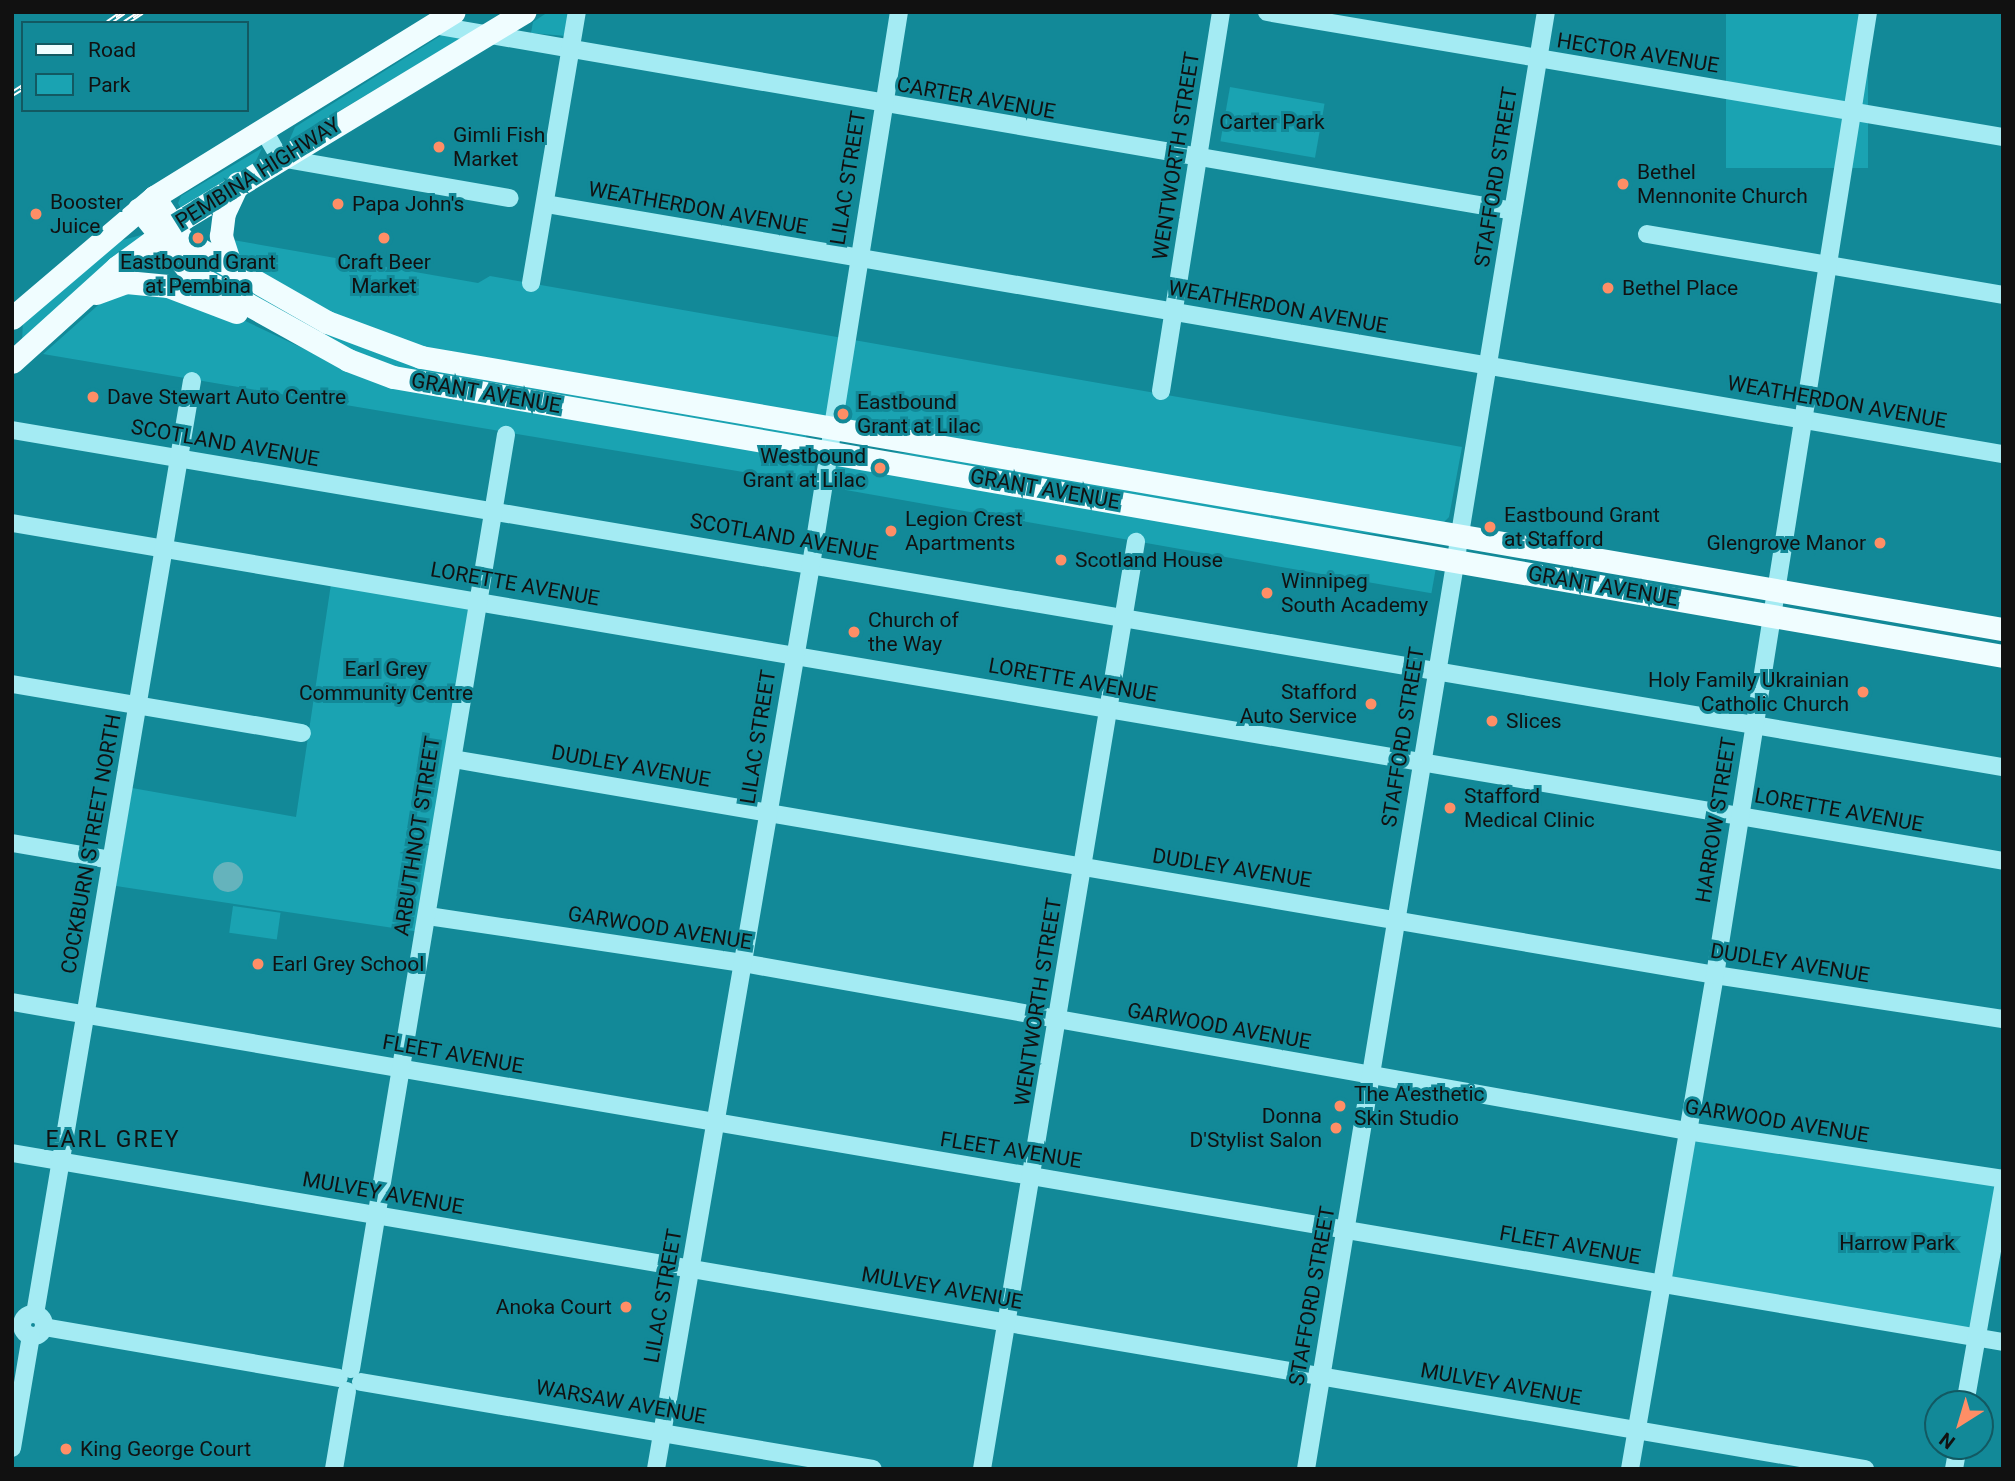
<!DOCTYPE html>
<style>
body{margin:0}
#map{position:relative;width:2015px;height:1481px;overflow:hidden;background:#128998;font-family:Roboto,sans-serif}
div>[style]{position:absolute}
.green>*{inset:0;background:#1aa3b2;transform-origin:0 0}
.water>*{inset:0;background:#65b3bc}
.round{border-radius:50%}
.minor>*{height:18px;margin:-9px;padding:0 9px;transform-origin:9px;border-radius:9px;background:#a4ebf3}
.minor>.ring{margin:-9px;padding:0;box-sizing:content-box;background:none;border:18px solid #a4ebf3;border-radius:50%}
.major>*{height:23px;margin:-11.5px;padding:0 11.5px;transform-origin:11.5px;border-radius:11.5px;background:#f0fdff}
.rail>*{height:6px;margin-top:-3px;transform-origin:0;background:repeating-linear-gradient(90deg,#128998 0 10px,#fff 0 20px);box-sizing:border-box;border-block:2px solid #fff}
.dots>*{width:19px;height:19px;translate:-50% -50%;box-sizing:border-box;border:4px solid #128998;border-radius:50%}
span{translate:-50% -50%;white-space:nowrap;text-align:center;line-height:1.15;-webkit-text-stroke:6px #128998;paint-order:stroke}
.street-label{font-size:21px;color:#111}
.park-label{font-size:21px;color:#111}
.poi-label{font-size:21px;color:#111}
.left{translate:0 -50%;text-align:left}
.right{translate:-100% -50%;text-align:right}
.neighbourhood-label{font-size:23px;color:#111;letter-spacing:2px}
.frame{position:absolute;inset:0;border:14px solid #111;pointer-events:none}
.legend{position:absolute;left:21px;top:21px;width:228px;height:91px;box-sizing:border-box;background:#128998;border:2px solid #125962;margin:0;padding:9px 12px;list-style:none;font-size:21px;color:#111}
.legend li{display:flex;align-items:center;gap:14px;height:35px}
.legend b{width:35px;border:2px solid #125962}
.north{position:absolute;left:1924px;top:1390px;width:70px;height:70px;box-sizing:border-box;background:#128998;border:2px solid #125962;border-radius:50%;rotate:217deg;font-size:19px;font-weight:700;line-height:28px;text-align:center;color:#111}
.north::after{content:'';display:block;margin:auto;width:24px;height:32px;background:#ff8e66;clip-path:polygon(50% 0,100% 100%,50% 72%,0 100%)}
</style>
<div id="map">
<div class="green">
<div style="clip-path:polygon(548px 12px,568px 12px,566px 36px,531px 33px,533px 22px)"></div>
<div style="left:1726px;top:12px;width:142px;height:156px"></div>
<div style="clip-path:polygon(445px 33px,465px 36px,289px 141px,295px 127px)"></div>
<div style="left:1230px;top:87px;width:96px;height:55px;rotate:10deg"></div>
<div style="clip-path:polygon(262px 148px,255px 163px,181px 209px,178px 203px,181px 196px)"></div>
<div style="clip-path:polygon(145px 234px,22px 344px,23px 318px,104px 245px)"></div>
<div style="clip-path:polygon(227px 239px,478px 283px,490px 276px,1462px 447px,1449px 517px,1442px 524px,440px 353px,355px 327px,240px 263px)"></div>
<div style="clip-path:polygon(181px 249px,334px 334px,388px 356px,807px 432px,806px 438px,415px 372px,367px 358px,195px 266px)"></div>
<div style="clip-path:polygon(141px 289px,241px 319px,366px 378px,815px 461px,814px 484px,43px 354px,105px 299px)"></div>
<div style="clip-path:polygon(892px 452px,968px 458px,1437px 542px,1300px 525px)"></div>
<div style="left:836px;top:463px;width:609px;height:25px;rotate:10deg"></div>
<div style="clip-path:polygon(331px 584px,471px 607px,420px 932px,116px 886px,132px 788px,296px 817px)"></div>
<div style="left:233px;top:906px;width:48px;height:27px;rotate:8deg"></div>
<div style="left:1687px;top:1131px;width:320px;height:154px;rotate:9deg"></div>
</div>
<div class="water">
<div class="round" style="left:213px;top:862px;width:30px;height:30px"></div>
</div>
<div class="minor">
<div style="left:1267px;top:12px;width:747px;rotate:9.64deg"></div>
<div style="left:433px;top:25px;width:1096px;rotate:9.77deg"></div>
<div style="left:263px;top:129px;width:34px;rotate:60deg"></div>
<div style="left:280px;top:158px;width:233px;rotate:9.9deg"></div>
<div style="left:546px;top:204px;width:1478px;rotate:9.74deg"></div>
<div style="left:1647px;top:234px;width:361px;rotate:9.7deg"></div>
<div style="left:531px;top:283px;width:275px;rotate:-80.4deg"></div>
<div style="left:1161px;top:391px;width:384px;rotate:-81deg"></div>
<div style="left:12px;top:430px;width:2019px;rotate:9.61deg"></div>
<div style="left:12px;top:523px;width:2019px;rotate:9.63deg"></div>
<div style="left:12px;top:684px;width:294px;rotate:9.6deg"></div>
<div style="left:453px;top:759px;width:1280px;rotate:9.71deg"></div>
<div style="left:1715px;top:975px;width:291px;rotate:8.7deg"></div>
<div style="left:12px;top:843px;width:100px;rotate:9.7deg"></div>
<div style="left:428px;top:916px;width:318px;rotate:8.5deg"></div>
<div style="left:743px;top:963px;width:959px;rotate:10.09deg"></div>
<div style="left:1687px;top:1131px;width:320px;rotate:8.6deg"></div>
<div style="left:12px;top:1002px;width:2020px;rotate:9.69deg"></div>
<div style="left:12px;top:1153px;width:1880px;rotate:9.68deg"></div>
<div style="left:35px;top:1314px;width:946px;rotate:-80.45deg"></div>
<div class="ring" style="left:22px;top:1314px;width:4px;height:4px"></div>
<div style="left:44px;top:1327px;width:299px;rotate:9.8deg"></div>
<div style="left:351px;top:1369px;width:947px;rotate:-80.58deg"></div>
<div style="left:361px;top:1382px;width:519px;rotate:9.64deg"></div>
<div style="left:1965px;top:1404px;width:219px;rotate:-80deg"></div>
<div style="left:12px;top:1448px;width:114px;rotate:-80.4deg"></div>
<div style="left:334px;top:1469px;width:79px;rotate:-80.5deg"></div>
<div style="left:656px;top:1469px;width:917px;rotate:-80.27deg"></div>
<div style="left:811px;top:565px;width:560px;rotate:-80.96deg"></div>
<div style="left:982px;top:1469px;width:940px;rotate:-80.57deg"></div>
<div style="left:1306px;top:1469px;width:1477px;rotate:-80.65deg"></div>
<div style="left:1630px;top:1469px;width:501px;rotate:-80.24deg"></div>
<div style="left:1715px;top:975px;width:975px;rotate:-80.97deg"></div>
<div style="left:1954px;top:1469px;width:23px;rotate:-80deg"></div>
</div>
<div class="major">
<div style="left:154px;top:197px;width:50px;rotate:56.3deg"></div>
<div style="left:182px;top:239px;width:167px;rotate:29.8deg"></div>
<div style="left:327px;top:322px;width:100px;rotate:20.4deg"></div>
<div style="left:421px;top:357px;width:1605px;rotate:9.76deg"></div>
<div style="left:139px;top:209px;width:81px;rotate:51deg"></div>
<div style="left:190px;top:272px;width:181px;rotate:29.1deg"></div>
<div style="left:348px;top:360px;width:48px;rotate:20.7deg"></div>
<div style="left:393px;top:377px;width:1634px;rotate:9.83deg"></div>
<div style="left:231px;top:267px;width:33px;rotate:-108deg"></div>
<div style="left:221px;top:236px;width:23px;rotate:-83deg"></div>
<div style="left:224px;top:213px;width:33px;rotate:-65deg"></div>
<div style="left:96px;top:293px;width:32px;rotate:-20deg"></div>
<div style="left:126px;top:282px;width:42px;rotate:5.4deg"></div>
<div style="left:168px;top:286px;width:73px;rotate:20.9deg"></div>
<div style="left:12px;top:318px;width:187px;rotate:-40.4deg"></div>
<div style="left:154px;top:197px;width:352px;rotate:-31.7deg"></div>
<div style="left:12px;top:362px;width:142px;rotate:-42.1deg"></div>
<div style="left:117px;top:267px;width:83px;rotate:-36.2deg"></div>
<div style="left:184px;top:218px;width:398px;rotate:-31.2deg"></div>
</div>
<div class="rail">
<div style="left:108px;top:23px;width:19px;rotate:-35deg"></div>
<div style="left:125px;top:23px;width:20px;rotate:-33deg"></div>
<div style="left:12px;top:94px;width:13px;rotate:-32deg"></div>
</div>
<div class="dots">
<div style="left:439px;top:147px;background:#ff8e66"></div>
<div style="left:1623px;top:184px;background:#ff8e66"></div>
<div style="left:338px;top:204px;background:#ff8e66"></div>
<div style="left:36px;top:214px;background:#ff8e66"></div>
<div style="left:198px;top:238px;background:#ff8e66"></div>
<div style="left:384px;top:238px;background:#ff8e66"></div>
<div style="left:1608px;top:288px;background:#ff8e66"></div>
<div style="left:93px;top:397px;background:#ff8e66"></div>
<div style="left:843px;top:414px;background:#ff8e66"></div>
<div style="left:880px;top:468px;background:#ff8e66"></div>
<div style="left:1490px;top:527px;background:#ff8e66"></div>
<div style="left:891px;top:531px;background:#ff8e66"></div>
<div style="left:1880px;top:543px;background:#ff8e66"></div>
<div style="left:1061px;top:560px;background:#ff8e66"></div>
<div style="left:1267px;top:593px;background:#ff8e66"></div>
<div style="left:854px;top:632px;background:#ff8e66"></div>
<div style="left:1863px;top:692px;background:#ff8e66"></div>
<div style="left:1371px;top:704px;background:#ff8e66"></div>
<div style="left:1492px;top:721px;background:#ff8e66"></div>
<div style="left:1450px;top:808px;background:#ff8e66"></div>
<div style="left:258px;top:964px;background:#ff8e66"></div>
<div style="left:1340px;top:1106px;background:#ff8e66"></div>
<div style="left:1336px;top:1128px;background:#ff8e66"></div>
<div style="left:626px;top:1307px;background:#ff8e66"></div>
<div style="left:66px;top:1449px;background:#ff8e66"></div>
</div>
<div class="street-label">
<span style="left:1638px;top:53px;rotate:9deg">HECTOR AVENUE</span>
<span style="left:976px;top:98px;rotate:10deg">CARTER AVENUE</span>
<span style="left:1176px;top:156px;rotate:-81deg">WENTWORTH STREET</span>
<span style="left:258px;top:173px;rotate:-32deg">PEMBINA HIGHWAY</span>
<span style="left:1496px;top:177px;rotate:-81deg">STAFFORD STREET</span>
<span style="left:848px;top:178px;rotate:-81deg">LILAC STREET</span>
<span style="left:698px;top:208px;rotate:10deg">WEATHERDON AVENUE</span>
<span style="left:1278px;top:307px;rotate:10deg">WEATHERDON AVENUE</span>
<span style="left:486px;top:393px;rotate:10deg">GRANT AVENUE</span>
<span style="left:1837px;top:402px;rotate:10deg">WEATHERDON AVENUE</span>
<span style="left:225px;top:443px;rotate:10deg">SCOTLAND AVENUE</span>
<span style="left:1045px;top:489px;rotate:10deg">GRANT AVENUE</span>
<span style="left:784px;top:537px;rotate:10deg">SCOTLAND AVENUE</span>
<span style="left:515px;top:584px;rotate:10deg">LORETTE AVENUE</span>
<span style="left:1603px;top:586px;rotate:10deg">GRANT AVENUE</span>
<span style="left:1073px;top:680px;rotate:10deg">LORETTE AVENUE</span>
<span style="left:758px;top:737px;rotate:-81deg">LILAC STREET</span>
<span style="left:1403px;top:737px;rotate:-81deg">STAFFORD STREET</span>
<span style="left:631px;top:766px;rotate:10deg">DUDLEY AVENUE</span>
<span style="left:1839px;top:810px;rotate:10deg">LORETTE AVENUE</span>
<span style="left:1716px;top:820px;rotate:-81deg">HARROW STREET</span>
<span style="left:417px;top:836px;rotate:-81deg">ARBUTHNOT STREET</span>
<span style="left:91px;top:844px;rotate:-80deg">COCKBURN STREET NORTH</span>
<span style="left:1232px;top:868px;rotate:9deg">DUDLEY AVENUE</span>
<span style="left:660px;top:928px;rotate:9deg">GARWOOD AVENUE</span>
<span style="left:1790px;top:963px;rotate:9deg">DUDLEY AVENUE</span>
<span style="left:1038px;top:1002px;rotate:-81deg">WENTWORTH STREET</span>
<span style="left:1219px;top:1026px;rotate:10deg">GARWOOD AVENUE</span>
<span style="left:453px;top:1054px;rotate:10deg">FLEET AVENUE</span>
<span style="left:1777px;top:1121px;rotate:9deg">GARWOOD AVENUE</span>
<span style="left:1011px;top:1150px;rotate:9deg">FLEET AVENUE</span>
<span style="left:383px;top:1193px;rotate:10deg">MULVEY AVENUE</span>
<span style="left:1570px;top:1245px;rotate:10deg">FLEET AVENUE</span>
<span style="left:942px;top:1288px;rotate:10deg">MULVEY AVENUE</span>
<span style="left:663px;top:1296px;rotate:-80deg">LILAC STREET</span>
<span style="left:1312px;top:1296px;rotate:-80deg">STAFFORD STREET</span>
<span style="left:1501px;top:1384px;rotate:10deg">MULVEY AVENUE</span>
<span style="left:621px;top:1402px;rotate:10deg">WARSAW AVENUE</span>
</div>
<div class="park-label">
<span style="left:1272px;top:122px">Carter Park</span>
<span style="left:386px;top:681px">Earl Grey<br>Community Centre</span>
<span style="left:1897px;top:1243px">Harrow Park</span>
</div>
<div class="poi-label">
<span class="left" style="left:453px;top:147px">Gimli Fish<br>Market</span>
<span class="left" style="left:1637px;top:184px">Bethel<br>Mennonite Church</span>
<span class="left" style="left:50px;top:214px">Booster<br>Juice</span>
<span class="left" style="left:352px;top:204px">Papa John's</span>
<span style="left:198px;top:274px">Eastbound Grant<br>at Pembina</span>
<span style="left:384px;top:274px">Craft Beer<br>Market</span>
<span class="left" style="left:1622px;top:288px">Bethel Place</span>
<span class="left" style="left:107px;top:397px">Dave Stewart Auto Centre</span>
<span class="left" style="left:857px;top:414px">Eastbound<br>Grant at Lilac</span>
<span class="right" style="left:866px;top:468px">Westbound<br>Grant at Lilac</span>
<span class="left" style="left:1504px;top:527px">Eastbound Grant<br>at Stafford</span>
<span class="left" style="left:905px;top:531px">Legion Crest<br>Apartments</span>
<span class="right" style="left:1866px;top:543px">Glengrove Manor</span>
<span class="left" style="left:1075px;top:560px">Scotland House</span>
<span class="left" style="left:1281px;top:593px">Winnipeg<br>South Academy</span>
<span class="left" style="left:868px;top:632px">Church of<br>the Way</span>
<span class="right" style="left:1849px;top:692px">Holy Family Ukrainian<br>Catholic Church</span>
<span class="right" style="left:1357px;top:704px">Stafford<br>Auto Service</span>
<span class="left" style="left:1506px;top:721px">Slices</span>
<span class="left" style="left:1464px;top:808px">Stafford<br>Medical Clinic</span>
<span class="left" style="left:272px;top:964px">Earl Grey School</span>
<span class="left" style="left:1354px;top:1106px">The A'esthetic<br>Skin Studio</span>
<span class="right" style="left:1322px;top:1128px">Donna<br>D'Stylist Salon</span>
<span class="right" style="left:612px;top:1307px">Anoka Court</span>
<span class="left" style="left:80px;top:1449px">King George Court</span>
</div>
<div class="neighbourhood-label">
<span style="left:113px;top:1140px">EARL GREY</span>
</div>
<div class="frame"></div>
<ul class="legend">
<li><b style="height:9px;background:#f0fdff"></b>Road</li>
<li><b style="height:19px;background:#1aa3b2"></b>Park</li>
</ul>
<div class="north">N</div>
</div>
